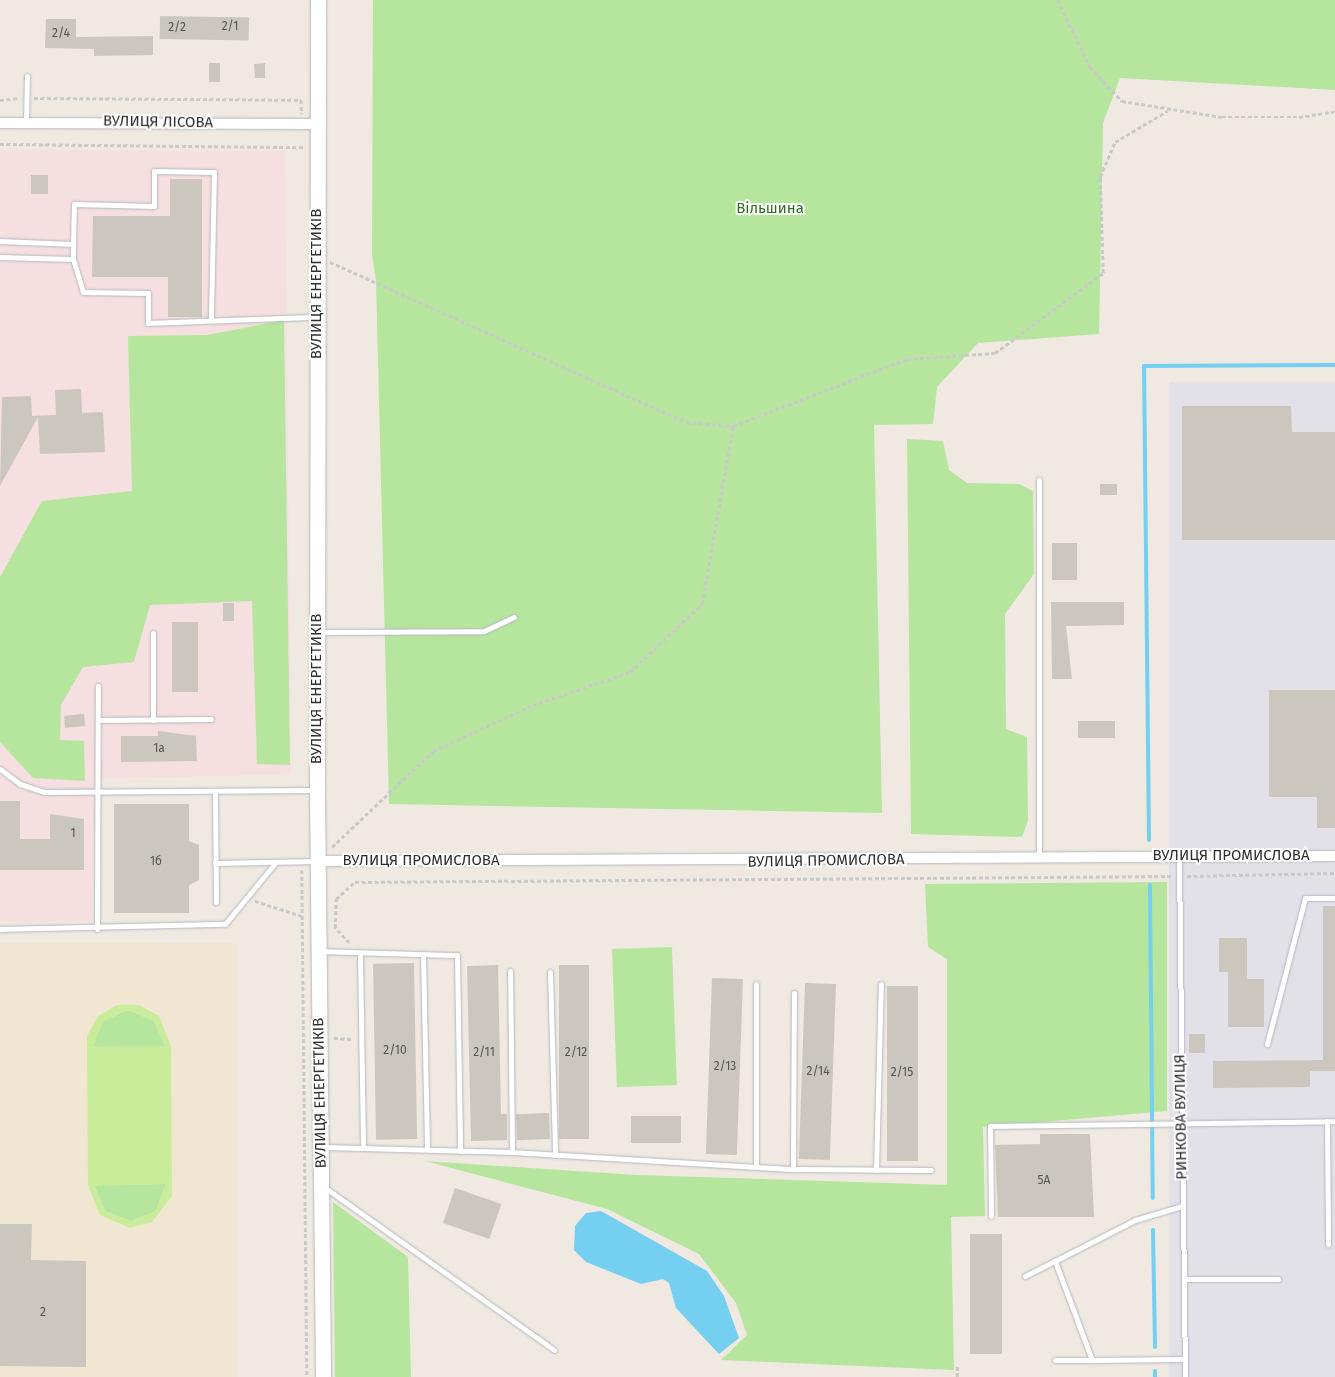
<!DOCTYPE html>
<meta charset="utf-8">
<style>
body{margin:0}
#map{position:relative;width:1335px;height:1377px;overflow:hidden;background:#efe9e1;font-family:"Fira Sans",sans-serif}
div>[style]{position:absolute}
.industrial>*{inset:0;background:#e3e1e8;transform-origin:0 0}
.education>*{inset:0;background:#f0e6d1;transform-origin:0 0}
.medical>*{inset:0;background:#f5dfe0}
.green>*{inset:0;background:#b6e59e;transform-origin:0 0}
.pitch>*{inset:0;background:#c9ec9a}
.water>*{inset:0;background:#75cff0}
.stream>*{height:4px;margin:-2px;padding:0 2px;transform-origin:2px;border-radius:2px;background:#75cff0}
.building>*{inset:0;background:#cbc7bf;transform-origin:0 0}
.path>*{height:2.5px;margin-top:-1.25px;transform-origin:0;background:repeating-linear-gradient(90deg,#c9c9c9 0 4px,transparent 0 6.5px)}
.roads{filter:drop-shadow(0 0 1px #b4b7c1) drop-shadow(0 0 1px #b4b7c1)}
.lane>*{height:5px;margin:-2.5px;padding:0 2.5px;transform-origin:2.5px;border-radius:2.5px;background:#fff}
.street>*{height:10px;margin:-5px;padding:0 5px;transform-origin:5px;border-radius:5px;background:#fff}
.secondary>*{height:15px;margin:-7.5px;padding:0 7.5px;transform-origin:7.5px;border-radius:7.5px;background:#fff}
span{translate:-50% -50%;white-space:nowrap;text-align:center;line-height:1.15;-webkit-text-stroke:4px #fff;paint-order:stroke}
.number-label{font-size:12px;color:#555452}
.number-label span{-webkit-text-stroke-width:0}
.street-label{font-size:15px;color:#2e2e2e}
.park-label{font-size:15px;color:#2c6e1b}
</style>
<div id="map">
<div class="industrial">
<div style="left:1335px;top:382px;width:995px;height:166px;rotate:90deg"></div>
</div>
<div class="education">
<div style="left:237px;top:943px;width:434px;height:237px;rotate:90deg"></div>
</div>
<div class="medical">
<div style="clip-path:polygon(0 150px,285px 151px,291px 774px,94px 779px,92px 921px,0 922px)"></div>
</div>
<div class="green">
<div style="clip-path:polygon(373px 0,1335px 0,1335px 90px,1120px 78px,1103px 123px,1099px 334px,978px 343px,937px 387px,933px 424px,874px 425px,882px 813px,389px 804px,376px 280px,372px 255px)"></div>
<div style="clip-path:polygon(284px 320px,290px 765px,257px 764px,252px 601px,150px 605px,134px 662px,83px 667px,61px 705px,60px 740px,84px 741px,85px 781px,33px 778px,0 742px,0 577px,42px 501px,132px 491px,128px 336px,207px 335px)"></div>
<div style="clip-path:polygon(907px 439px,943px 441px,949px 470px,967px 483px,1019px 484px,1033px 491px,1034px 574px,1005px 614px,1006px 729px,1027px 737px,1028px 821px,1022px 837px,911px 834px)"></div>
<div style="clip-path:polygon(1167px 882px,1167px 1111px,983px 1127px,985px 1216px,951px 1217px,954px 1370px,721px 1360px,747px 1335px,736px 1303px,699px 1254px,607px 1209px,425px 1161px,636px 1175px,947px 1185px,947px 959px,928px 947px,925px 884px)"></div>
<div style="left:672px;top:947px;width:138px;height:60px;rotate:88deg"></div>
<div style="clip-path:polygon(128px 1010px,154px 1021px,165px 1046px,92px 1047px,103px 1021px)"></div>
<div style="clip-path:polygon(166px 1184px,156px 1211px,131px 1221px,105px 1211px,94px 1185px)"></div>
<div style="clip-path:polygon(333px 1202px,408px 1257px,411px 1377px,335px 1377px)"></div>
</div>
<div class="pitch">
<div style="clip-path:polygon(evenodd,117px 1005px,139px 1005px,159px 1016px,171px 1047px,172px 1196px,152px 1222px,130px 1228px,100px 1215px,88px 1185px,87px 1036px,98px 1016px,117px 1005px,128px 1010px,154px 1021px,165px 1046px,93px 1047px,103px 1021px,128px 1010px,117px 1005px,166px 1184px,156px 1211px,131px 1221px,105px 1211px,94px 1186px,166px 1184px)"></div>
</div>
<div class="water">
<div style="clip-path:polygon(601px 1211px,707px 1271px,724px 1296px,739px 1338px,719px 1354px,676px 1308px,669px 1283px,663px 1279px,641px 1284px,586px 1262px,574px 1250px,575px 1226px,586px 1213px)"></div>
</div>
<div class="stream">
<div style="left:1149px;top:840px;width:474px;rotate:-90.6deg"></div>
<div style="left:1144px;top:366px;width:191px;rotate:-0.3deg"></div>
<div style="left:1150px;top:885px;width:313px;rotate:89.5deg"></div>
<div style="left:1153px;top:1230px;width:117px;rotate:89deg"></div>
<div style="left:1155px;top:1371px;width:6px;rotate:90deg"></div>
</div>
<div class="building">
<div style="left:160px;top:16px;width:89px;height:23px;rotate:1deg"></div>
<div style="clip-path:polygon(46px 19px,76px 19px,76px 37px,153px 36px,153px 55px,94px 56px,94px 49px,45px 48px)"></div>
<div style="left:209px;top:63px;width:11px;height:19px"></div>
<div style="clip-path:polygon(265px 63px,265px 78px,255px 78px,254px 64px)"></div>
<div style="left:31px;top:175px;width:17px;height:19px"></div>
<div style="clip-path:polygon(170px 179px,202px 179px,202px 317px,168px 317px,168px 277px,92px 277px,93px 216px,170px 216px)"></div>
<div style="clip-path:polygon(81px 389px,82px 413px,103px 412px,105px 452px,40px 454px,38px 417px,0 486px,2px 397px,31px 396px,32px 416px,56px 415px,55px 390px)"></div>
<div style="clip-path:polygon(1182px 406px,1291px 406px,1292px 432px,1335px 432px,1335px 540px,1182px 540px)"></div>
<div style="left:1100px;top:484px;width:17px;height:11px"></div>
<div style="left:1077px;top:543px;width:37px;height:25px;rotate:90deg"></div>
<div style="clip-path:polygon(1051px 602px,1124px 602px,1124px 625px,1066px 626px,1072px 679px,1052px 679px)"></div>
<div style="left:223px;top:603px;width:11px;height:18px"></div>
<div style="left:172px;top:622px;width:26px;height:70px"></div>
<div style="clip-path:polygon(1269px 690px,1335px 690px,1335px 828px,1317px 828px,1317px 797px,1269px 797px)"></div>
<div style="left:84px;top:714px;width:12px;height:20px;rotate:85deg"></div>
<div style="left:1078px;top:721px;width:37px;height:17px"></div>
<div style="clip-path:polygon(158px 731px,196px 736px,197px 761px,121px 762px,121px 736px,158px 736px)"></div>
<div style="clip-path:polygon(0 801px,20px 801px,20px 839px,50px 839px,50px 814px,84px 819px,84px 870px,0 870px)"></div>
<div style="clip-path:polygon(114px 804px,189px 804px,189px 841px,199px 845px,199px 880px,189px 885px,189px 913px,114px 913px)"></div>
<div style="clip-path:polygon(1323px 906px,1335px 906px,1335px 1071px,1310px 1071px,1310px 1087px,1213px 1088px,1213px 1061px,1323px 1060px)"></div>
<div style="clip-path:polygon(1219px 938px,1247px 938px,1247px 979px,1264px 979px,1264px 1027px,1228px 1027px,1228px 972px,1219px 972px)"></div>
<div style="left:414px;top:963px;width:176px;height:41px;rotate:89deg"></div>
<div style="clip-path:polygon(498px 965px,501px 1114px,507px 1114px,507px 1140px,471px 1141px,467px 966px)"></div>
<div style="left:559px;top:965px;width:30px;height:174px"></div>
<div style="left:712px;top:978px;width:31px;height:176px;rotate:2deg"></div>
<div style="left:805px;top:983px;width:31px;height:176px;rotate:2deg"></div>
<div style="left:887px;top:986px;width:31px;height:175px"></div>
<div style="left:1189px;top:1034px;width:16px;height:19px"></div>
<div style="left:549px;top:1113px;width:26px;height:33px;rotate:88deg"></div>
<div style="left:681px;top:1116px;width:27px;height:50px;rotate:90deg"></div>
<div style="clip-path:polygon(1040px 1134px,1090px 1134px,1094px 1217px,998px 1217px,995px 1145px,1040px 1144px)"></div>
<div style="left:455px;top:1188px;width:49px;height:37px;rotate:19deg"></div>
<div style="clip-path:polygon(0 1224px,32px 1224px,31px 1260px,86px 1261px,86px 1367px,0 1366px)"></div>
<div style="left:970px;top:1234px;width:32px;height:120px"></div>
</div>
<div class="path">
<div style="left:1058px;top:0;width:74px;rotate:64.5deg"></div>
<div style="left:1090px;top:67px;width:47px;rotate:46.7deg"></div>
<div style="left:1122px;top:101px;width:101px;rotate:9.1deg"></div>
<div style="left:1222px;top:117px;width:77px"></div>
<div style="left:1299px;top:117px;width:36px;rotate:-9deg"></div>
<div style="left:34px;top:98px;width:267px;rotate:0.4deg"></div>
<div style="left:301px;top:100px;width:14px;rotate:86deg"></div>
<div style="left:0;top:100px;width:18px;rotate:-6deg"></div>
<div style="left:0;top:144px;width:303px;rotate:0.6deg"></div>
<div style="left:330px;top:262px;width:390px;rotate:24.2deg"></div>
<div style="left:686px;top:422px;width:47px;rotate:4.9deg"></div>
<div style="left:332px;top:847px;width:139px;rotate:-43.5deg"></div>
<div style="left:433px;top:751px;width:110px;rotate:-24.7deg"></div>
<div style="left:533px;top:705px;width:102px;rotate:-18.8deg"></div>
<div style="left:630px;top:672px;width:99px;rotate:-43.4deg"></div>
<div style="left:702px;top:604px;width:181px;rotate:-80.1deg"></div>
<div style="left:733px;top:426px;width:186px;rotate:-21.1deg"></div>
<div style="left:907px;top:359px;width:88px;rotate:-3.9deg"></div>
<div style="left:995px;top:353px;width:134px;rotate:-36.5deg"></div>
<div style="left:1103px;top:273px;width:96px;rotate:-91.8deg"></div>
<div style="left:1100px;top:177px;width:38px;rotate:-67deg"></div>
<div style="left:1115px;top:142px;width:61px;rotate:-30.8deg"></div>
<div style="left:302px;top:870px;width:507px;rotate:89.43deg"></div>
<div style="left:1187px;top:876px;width:148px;rotate:-1.2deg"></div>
<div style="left:255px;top:901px;width:49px;rotate:17.7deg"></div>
<div style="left:349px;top:943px;width:21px;rotate:-133deg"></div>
<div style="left:335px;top:928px;width:29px;rotate:-88deg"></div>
<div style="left:336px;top:899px;width:25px;rotate:-42deg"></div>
<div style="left:355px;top:882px;width:816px;rotate:-0.42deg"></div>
<div style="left:334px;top:1038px;width:19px;rotate:3deg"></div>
<div style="left:957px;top:1377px;width:13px;rotate:-90deg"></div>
</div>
<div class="roads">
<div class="lane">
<div style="left:26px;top:122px;width:46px;rotate:-88.8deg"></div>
<div style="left:0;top:241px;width:73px;rotate:2.4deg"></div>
<div style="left:73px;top:244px;width:15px;rotate:90deg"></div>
<div style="left:73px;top:259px;width:73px;rotate:-178.4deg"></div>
<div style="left:73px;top:244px;width:40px;rotate:-88.6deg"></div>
<div style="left:74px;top:204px;width:80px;rotate:1.4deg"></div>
<div style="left:154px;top:206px;width:35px;rotate:-90deg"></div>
<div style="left:154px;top:171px;width:60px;rotate:1deg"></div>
<div style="left:214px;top:172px;width:147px;rotate:91.2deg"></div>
<div style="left:73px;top:259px;width:34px;rotate:73deg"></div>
<div style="left:83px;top:292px;width:65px;rotate:0.9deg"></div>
<div style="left:148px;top:293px;width:30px;rotate:90deg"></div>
<div style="left:148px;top:323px;width:167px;rotate:-2.1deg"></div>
<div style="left:1039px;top:480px;width:377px;rotate:90deg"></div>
<div style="left:318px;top:632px;width:166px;rotate:-0.3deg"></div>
<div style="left:484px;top:631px;width:33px;rotate:-25deg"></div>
<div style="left:153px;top:633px;width:87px;rotate:90deg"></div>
<div style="left:98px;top:720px;width:113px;rotate:-0.5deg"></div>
<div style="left:0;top:769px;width:25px;rotate:37deg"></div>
<div style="left:20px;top:784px;width:26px;rotate:18deg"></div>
<div style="left:45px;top:792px;width:271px;rotate:-0.4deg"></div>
<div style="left:215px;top:791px;width:111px;rotate:89.5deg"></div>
<div style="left:1179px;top:857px;width:520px;rotate:89.34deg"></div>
<div style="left:215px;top:863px;width:102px;rotate:-1.1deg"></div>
<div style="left:0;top:929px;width:225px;rotate:-1.3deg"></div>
<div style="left:225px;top:924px;width:80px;rotate:-50.6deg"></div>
<div style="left:97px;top:929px;width:243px;rotate:-89.8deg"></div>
<div style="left:319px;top:951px;width:138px;rotate:1.7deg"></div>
<div style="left:457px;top:955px;width:196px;rotate:89.1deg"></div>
<div style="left:360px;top:954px;width:194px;rotate:89.1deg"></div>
<div style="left:423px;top:954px;width:195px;rotate:88.8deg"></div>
<div style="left:550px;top:972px;width:183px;rotate:88.4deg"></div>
<div style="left:756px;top:984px;width:182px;rotate:90deg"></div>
<div style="left:1267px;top:1044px;width:151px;rotate:-75.4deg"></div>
<div style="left:1305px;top:898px;width:30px"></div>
<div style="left:1327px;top:1121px;width:123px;rotate:89.5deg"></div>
<div style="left:324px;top:1147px;width:188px;rotate:1.5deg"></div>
<div style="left:512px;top:1152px;width:181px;rotate:-90.6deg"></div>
<div style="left:512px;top:1152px;width:282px;rotate:3.5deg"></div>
<div style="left:793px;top:1169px;width:138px;rotate:0.4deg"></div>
<div style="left:793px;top:1169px;width:176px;rotate:-89.7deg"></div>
<div style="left:876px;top:1170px;width:186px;rotate:-88.5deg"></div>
<div style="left:324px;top:1187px;width:282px;rotate:35.3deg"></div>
<div style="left:1182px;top:1206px;width:49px;rotate:163.4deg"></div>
<div style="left:1135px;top:1220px;width:90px;rotate:152.9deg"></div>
<div style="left:1055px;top:1261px;width:106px;rotate:69.5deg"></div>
<div style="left:1092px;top:1360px;width:93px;rotate:-0.6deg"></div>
<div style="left:991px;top:1216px;width:90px;rotate:-90.6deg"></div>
<div style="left:990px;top:1126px;width:345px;rotate:-0.8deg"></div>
<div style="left:1025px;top:1276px;width:34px;rotate:-27deg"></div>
<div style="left:1184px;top:1279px;width:94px"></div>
<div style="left:1055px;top:1360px;width:37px"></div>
</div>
<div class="street">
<div style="left:0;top:123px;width:317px;rotate:0.2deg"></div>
<div style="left:317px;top:861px;width:1018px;rotate:-0.28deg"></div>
</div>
<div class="secondary">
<div style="left:318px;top:0;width:790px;rotate:90.07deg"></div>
<div style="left:317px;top:790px;width:587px;rotate:89.41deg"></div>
</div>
</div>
<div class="number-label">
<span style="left:230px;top:27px">2/1</span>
<span style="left:177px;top:28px">2/2</span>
<span style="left:61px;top:34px">2/4</span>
<span style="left:159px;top:749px">1а</span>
<span style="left:73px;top:834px">1</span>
<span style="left:156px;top:862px">1б</span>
<span style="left:395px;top:1051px">2/10</span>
<span style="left:484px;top:1053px">2/11</span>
<span style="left:576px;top:1053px">2/12</span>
<span style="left:725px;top:1067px">2/13</span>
<span style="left:818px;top:1072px">2/14</span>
<span style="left:902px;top:1073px">2/15</span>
<span style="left:1044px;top:1181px">5А</span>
<span style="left:43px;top:1313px">2</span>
</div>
<div class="street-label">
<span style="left:158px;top:122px;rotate:1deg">ВУЛИЦЯ ЛІСОВА</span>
<span style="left:317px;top:284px;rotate:-90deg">ВУЛИЦЯ ЕНЕРГЕТИКІВ</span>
<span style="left:317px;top:689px;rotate:-90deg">ВУЛИЦЯ ЕНЕРГЕТИКІВ</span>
<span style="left:1231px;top:856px">ВУЛИЦЯ ПРОМИСЛОВА</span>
<span style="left:421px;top:861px">ВУЛИЦЯ ПРОМИСЛОВА</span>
<span style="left:826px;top:861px;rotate:-1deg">ВУЛИЦЯ ПРОМИСЛОВА</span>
<span style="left:320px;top:1093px;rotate:-91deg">ВУЛИЦЯ ЕНЕРГЕТИКІВ</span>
<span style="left:1181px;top:1117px;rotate:-91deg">РИНКОВА ВУЛИЦЯ</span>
</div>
<div class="park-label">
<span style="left:770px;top:209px">Вільшина</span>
</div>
</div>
